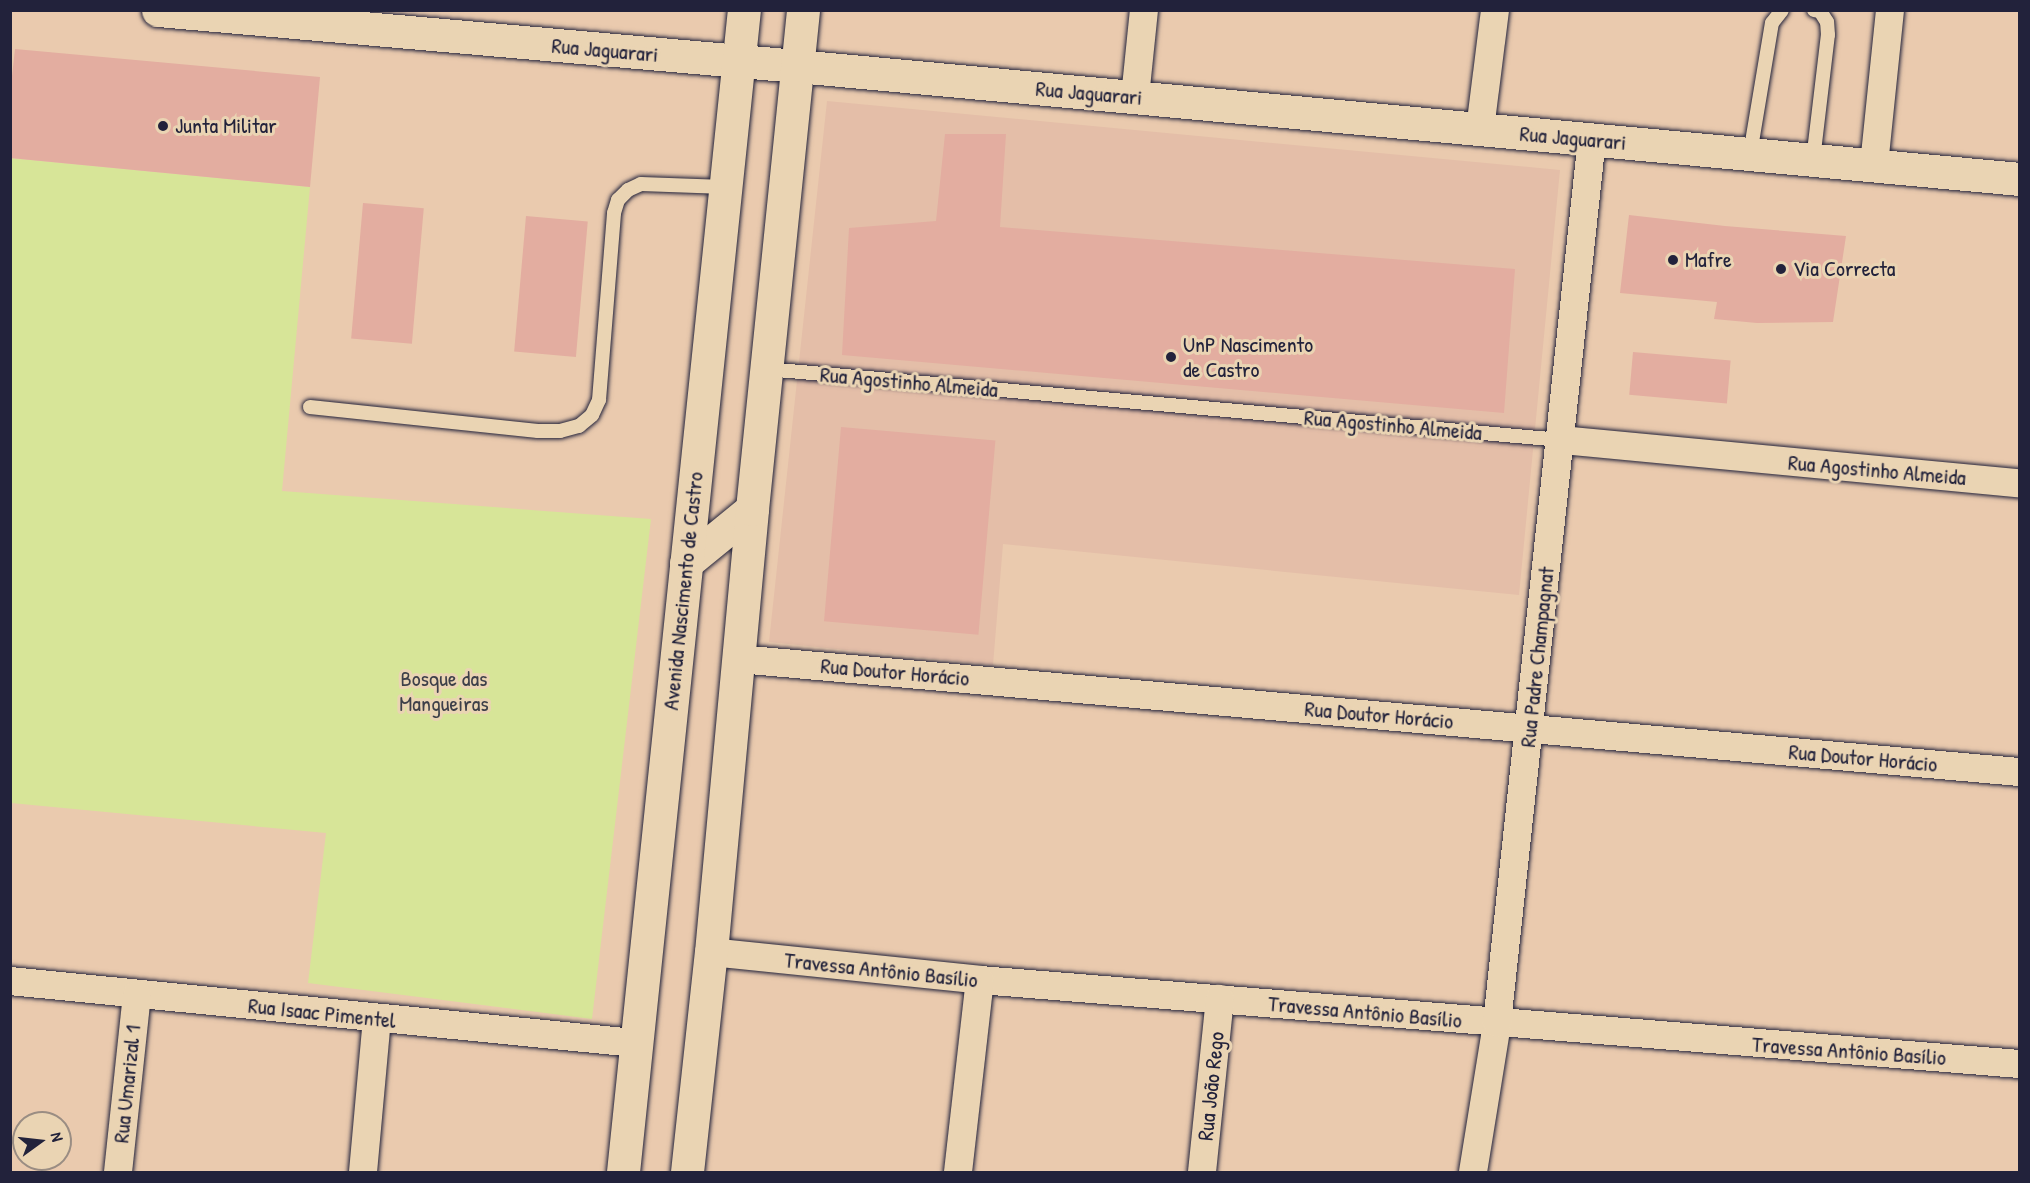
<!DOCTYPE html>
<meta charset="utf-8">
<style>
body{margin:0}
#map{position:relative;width:2030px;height:1183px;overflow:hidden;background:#eacaae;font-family:"Patrick Hand",sans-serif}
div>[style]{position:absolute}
.built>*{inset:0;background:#e4bea8}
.green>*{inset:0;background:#d7e598}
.building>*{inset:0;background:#e3ada0;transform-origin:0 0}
.roads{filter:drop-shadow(0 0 2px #22223b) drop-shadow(0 0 2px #22223b)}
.lane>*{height:14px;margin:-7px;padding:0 7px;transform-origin:7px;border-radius:7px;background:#ead4b3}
.street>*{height:28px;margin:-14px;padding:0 14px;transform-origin:14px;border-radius:14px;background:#ead4b3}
.secondary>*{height:33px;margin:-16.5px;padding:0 16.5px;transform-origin:16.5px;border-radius:16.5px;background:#ead4b3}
.dots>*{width:16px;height:16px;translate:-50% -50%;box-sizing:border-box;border:3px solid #ead4b3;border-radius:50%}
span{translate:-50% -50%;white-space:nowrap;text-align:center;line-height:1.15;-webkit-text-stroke:6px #ead4b3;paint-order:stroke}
.street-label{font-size:22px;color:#22223b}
.poi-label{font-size:22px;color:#22223b}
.left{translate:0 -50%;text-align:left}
.park-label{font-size:22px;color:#3d3f49}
.frame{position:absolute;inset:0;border:12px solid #22223b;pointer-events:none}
.north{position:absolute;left:12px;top:1111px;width:60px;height:60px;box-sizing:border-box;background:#ead4b3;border:2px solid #9a8d83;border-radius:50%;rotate:75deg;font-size:16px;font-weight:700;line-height:24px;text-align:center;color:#22223b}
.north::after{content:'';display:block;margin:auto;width:21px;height:27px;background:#22223b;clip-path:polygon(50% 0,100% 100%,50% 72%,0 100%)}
</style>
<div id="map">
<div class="built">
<div style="clip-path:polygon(827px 101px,1560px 170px,1519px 595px,1003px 544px,993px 665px,769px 642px)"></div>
</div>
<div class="green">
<div style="clip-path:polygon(10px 158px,310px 187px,282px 491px,651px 519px,592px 1019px,308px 983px,326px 833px,11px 803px)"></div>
</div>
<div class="building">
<div style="clip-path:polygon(15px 49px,320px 77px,310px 187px,10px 158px,10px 94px)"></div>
<div style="clip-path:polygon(945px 134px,1006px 134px,1000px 227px,1515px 269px,1504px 413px,842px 355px,849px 228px,936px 221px)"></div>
<div style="left:363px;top:203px;width:61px;height:136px;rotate:5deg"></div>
<div style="clip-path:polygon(1629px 215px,1725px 226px,1846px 236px,1833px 322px,1757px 323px,1714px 319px,1717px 302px,1620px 293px)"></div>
<div style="left:526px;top:216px;width:62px;height:136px;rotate:5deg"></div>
<div style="left:1633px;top:352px;width:98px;height:43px;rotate:5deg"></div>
<div style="left:841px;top:427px;width:155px;height:195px;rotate:5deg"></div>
</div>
<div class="roads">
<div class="lane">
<div style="left:1750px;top:154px;width:133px;rotate:-80.5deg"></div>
<div style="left:1772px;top:23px;width:16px;rotate:-52deg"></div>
<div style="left:1813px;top:160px;width:126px;rotate:-83.2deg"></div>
<div style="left:1828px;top:35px;width:13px;rotate:-94deg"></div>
<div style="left:1827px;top:22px;width:13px;rotate:-122deg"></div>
<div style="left:1820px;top:11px;width:6px;rotate:-171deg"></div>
<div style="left:767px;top:369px;width:797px;rotate:5.11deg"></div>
<div style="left:310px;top:407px;width:229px;rotate:6deg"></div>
<div style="left:538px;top:431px;width:22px"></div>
<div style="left:560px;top:431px;width:20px;rotate:-15deg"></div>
<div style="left:579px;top:426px;width:17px;rotate:-40deg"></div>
<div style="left:592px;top:415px;width:17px;rotate:-65deg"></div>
<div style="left:599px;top:400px;width:188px;rotate:-85.4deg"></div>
<div style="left:614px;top:213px;width:14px;rotate:-73deg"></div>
<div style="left:618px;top:200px;width:14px;rotate:-45deg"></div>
<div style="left:628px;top:190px;width:14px;rotate:-25deg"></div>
<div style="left:641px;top:184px;width:84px;rotate:2deg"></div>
</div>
<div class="street">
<div style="left:1135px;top:97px;width:87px;rotate:-84.1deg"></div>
<div style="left:1480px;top:129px;width:120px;rotate:-82.8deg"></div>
<div style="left:1874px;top:165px;width:156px;rotate:-84.1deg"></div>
<div style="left:1561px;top:440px;width:461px;rotate:5.4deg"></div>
<div style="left:738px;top:659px;width:1287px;rotate:5.04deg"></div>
<div style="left:711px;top:952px;width:270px;rotate:5.9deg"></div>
<div style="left:980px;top:980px;width:1043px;rotate:4.62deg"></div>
<div style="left:10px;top:981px;width:627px;rotate:5.67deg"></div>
<div style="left:118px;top:1172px;width:178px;rotate:-83.9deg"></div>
<div style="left:363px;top:1172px;width:154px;rotate:-84.8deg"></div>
<div style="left:958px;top:1172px;width:193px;rotate:-83.5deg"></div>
<div style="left:1202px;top:1172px;width:174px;rotate:-84.1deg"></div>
<div style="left:1473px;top:1172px;width:151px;rotate:-80.8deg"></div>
<div style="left:1497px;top:1023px;width:889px;rotate:-83.87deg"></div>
</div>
<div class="secondary">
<div style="left:158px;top:10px;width:641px;rotate:5.01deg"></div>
<div style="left:797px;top:66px;width:1228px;rotate:5.28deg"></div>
<div style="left:686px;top:563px;width:85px;rotate:-39.3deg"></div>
<div style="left:623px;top:1172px;width:1168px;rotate:-84.06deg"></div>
<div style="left:687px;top:1172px;width:221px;rotate:-83.8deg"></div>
<div style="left:711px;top:952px;width:445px;rotate:-84.7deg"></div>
<div style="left:752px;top:509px;width:502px;rotate:-84.16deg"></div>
</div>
</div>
<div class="dots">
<div style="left:163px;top:126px;background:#22223b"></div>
<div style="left:1673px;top:260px;background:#22223b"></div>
<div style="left:1781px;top:269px;background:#22223b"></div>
<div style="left:1171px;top:357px;background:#22223b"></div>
</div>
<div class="street-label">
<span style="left:605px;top:50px;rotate:5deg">Rua Jaguarari</span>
<span style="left:1089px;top:93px;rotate:5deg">Rua Jaguarari</span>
<span style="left:1573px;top:138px;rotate:5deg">Rua Jaguarari</span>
<span style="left:909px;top:382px;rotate:5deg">Rua Agostinho Almeida</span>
<span style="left:1393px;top:425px;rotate:5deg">Rua Agostinho Almeida</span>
<span style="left:1877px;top:470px;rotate:5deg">Rua Agostinho Almeida</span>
<span style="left:683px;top:591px;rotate:-84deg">Avenida Nascimento de Castro</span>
<span style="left:1537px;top:657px;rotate:-84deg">Rua Padre Champagnat</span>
<span style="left:895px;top:672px;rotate:5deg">Rua Doutor Horácio</span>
<span style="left:1379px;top:715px;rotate:5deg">Rua Doutor Horácio</span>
<span style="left:1863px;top:758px;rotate:5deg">Rua Doutor Horácio</span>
<span style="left:881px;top:970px;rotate:6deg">Travessa Antônio Basílio</span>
<span style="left:1365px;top:1012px;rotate:5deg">Travessa Antônio Basílio</span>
<span style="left:322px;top:1013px;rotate:6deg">Rua Isaac Pimentel</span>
<span style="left:1849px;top:1051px;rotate:4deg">Travessa Antônio Basílio</span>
<span style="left:127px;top:1084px;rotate:-84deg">Rua Umarizal 1</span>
<span style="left:1211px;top:1086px;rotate:-84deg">Rua João Rego</span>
</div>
<div class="poi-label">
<span class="left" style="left:175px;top:126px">Junta Militar</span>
<span class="left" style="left:1685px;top:260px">Mafre</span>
<span class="left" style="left:1793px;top:269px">Via Correcta</span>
<span class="left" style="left:1183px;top:357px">UnP Nascimento<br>de Castro</span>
</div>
<div class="park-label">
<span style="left:444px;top:691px">Bosque das<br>Mangueiras</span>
</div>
<div class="frame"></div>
<div class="north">N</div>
</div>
